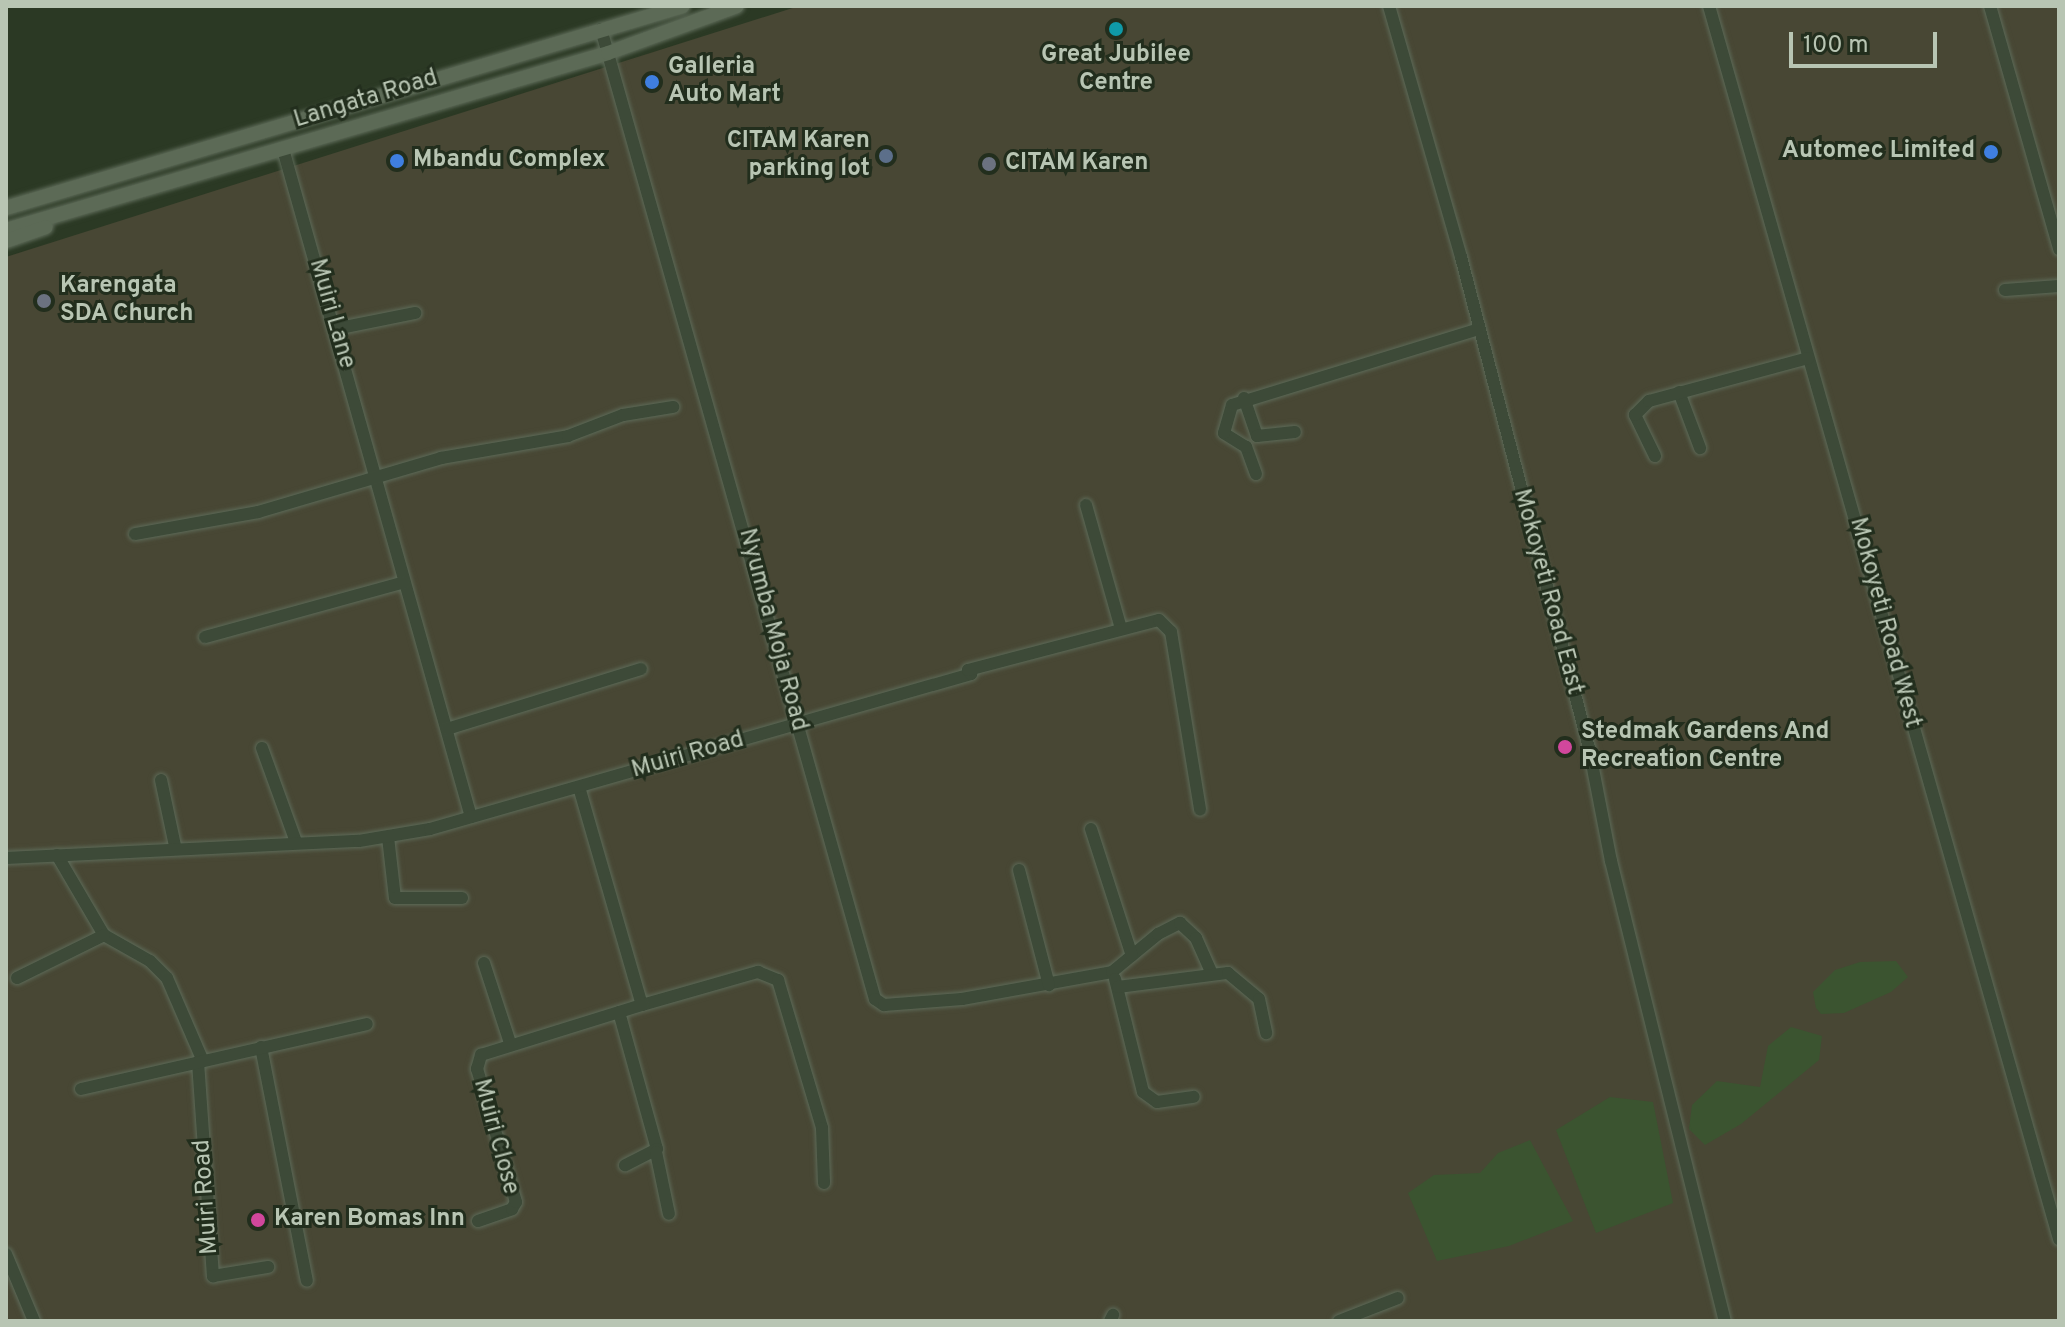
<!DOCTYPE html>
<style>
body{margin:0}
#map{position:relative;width:2065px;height:1327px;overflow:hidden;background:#2b3924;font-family:Overpass,sans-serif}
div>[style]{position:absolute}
.green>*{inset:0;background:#484734}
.water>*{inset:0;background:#3b5430}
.roads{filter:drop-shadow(0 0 2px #5d6a58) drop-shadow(0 0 2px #5d6a58)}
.minor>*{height:12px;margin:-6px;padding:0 6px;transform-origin:6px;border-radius:6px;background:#3d4a38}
.major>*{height:14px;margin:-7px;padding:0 7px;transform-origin:7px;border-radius:7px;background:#5c6a56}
.dots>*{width:22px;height:22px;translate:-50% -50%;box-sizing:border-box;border:4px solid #222e1d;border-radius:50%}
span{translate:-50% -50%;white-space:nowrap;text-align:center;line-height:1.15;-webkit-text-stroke:6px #222e1d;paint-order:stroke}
.poi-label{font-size:24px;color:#b8c5b3;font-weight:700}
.left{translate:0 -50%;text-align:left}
.right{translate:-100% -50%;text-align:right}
.street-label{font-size:24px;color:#b8c5b3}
.frame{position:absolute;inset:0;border:8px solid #b8c5b3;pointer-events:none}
.scale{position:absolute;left:1789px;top:32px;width:148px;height:36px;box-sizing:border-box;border:4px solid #b8c5b3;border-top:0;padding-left:10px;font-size:24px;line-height:28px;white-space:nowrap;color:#b8c5b3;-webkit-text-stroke:6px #222e1d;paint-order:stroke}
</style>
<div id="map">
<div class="green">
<div style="clip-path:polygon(799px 6px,2059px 6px,2059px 1321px,6px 1321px,6px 257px)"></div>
</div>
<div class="water">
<div style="clip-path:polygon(1896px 961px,1908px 977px,1891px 992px,1844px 1013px,1821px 1014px,1816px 1008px,1813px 992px,1835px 970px,1860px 962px)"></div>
<div style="clip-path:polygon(1791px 1027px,1822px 1036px,1819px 1060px,1741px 1124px,1705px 1145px,1689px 1129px,1692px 1105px,1717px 1081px,1760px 1087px,1768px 1046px)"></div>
<div style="clip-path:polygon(1610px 1097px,1653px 1102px,1673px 1203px,1596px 1233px,1556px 1130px)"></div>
<div style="clip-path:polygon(1530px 1140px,1573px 1221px,1509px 1246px,1437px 1261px,1408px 1193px,1434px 1175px,1480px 1173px,1498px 1153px)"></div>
</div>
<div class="roads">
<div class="minor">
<div style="left:1389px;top:6px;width:261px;rotate:74deg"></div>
<div style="left:1461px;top:257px;width:507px;rotate:75.39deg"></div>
<div style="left:1589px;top:748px;width:115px;rotate:79deg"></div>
<div style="left:1611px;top:861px;width:474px;rotate:76.1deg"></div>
<div style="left:1709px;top:6px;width:1282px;rotate:74.15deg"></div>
<div style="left:1990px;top:6px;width:253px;rotate:74.1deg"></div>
<div style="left:601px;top:29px;width:1008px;rotate:74.23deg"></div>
<div style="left:875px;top:999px;width:11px;rotate:34deg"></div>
<div style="left:884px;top:1005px;width:78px;rotate:-4.4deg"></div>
<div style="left:962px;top:999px;width:152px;rotate:-10.2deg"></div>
<div style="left:1112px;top:972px;width:60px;rotate:-39.6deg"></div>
<div style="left:1158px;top:934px;width:25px;rotate:-27deg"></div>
<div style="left:1180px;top:923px;width:22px;rotate:43deg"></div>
<div style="left:1196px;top:938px;width:37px;rotate:66deg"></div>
<div style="left:283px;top:149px;width:694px;rotate:74.28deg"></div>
<div style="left:2005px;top:290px;width:54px;rotate:-4.2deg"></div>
<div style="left:335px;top:329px;width:82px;rotate:-11.3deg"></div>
<div style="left:1679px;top:392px;width:60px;rotate:69.4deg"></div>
<div style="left:1244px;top:398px;width:40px;rotate:71.1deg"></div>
<div style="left:1257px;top:436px;width:38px;rotate:-6deg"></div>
<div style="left:1655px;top:456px;width:46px;rotate:-116deg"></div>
<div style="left:1635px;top:415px;width:20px;rotate:-45deg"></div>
<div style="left:1649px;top:401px;width:165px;rotate:-15.1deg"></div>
<div style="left:1256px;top:474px;width:29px;rotate:-110deg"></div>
<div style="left:1246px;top:447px;width:26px;rotate:-148deg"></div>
<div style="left:1224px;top:433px;width:29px;rotate:-74deg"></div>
<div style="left:1232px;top:405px;width:258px;rotate:-17.1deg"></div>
<div style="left:1086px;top:505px;width:129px;rotate:74.2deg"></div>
<div style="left:135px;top:534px;width:125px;rotate:-10.1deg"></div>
<div style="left:258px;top:512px;width:191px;rotate:-16.4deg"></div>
<div style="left:441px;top:458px;width:129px;rotate:-9.8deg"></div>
<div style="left:568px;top:436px;width:59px;rotate:-20.9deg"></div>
<div style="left:623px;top:415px;width:51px;rotate:-9.1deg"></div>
<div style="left:205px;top:637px;width:206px;rotate:-15.4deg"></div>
<div style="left:447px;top:729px;width:203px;rotate:-17.2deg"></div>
<div style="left:262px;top:748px;width:100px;rotate:70.1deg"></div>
<div style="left:161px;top:780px;width:67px;rotate:78deg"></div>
<div style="left:579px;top:787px;width:227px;rotate:73.9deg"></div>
<div style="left:642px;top:1005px;width:121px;rotate:-15.9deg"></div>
<div style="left:758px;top:972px;width:22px;rotate:22deg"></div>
<div style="left:778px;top:980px;width:154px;rotate:73.4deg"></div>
<div style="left:822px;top:1128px;width:55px;rotate:87.9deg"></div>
<div style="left:1091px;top:829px;width:133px;rotate:72.1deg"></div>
<div style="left:388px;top:837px;width:61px;rotate:83.5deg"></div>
<div style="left:395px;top:898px;width:67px"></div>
<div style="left:57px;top:855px;width:93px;rotate:59.6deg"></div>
<div style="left:104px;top:935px;width:53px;rotate:29.5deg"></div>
<div style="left:150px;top:961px;width:24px;rotate:45deg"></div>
<div style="left:167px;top:978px;width:90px;rotate:66.6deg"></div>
<div style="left:6px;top:858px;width:353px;rotate:-2.8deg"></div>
<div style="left:359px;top:841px;width:72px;rotate:-9.6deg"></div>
<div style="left:430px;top:829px;width:563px;rotate:-15.99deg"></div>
<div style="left:971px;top:674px;width:5px;rotate:-127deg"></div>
<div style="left:968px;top:670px;width:197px;rotate:-14.7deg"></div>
<div style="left:1159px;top:620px;width:17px;rotate:45deg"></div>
<div style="left:1171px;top:632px;width:180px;rotate:80.7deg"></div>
<div style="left:1019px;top:870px;width:119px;rotate:75.4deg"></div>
<div style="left:484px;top:963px;width:84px;rotate:72deg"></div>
<div style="left:17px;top:978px;width:97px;rotate:-26.3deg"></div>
<div style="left:1115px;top:979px;width:116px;rotate:76.1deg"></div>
<div style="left:1143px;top:1092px;width:17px;rotate:36deg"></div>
<div style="left:1157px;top:1102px;width:37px;rotate:-8deg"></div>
<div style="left:1118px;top:987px;width:111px;rotate:-7.3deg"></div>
<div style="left:1228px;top:973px;width:40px;rotate:40deg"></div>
<div style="left:1259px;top:999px;width:35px;rotate:78deg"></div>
<div style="left:619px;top:1012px;width:142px;rotate:74.5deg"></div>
<div style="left:657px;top:1149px;width:36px;rotate:153deg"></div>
<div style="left:261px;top:1047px;width:238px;rotate:78.9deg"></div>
<div style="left:198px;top:1062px;width:215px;rotate:86deg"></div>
<div style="left:213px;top:1276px;width:56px;rotate:-9.3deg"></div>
<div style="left:81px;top:1089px;width:293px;rotate:-12.8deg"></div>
<div style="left:656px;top:1152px;width:63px;rotate:78.2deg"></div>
<div style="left:478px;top:1221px;width:36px;rotate:-19deg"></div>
<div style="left:512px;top:1209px;width:8px;rotate:-60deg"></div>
<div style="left:516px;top:1202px;width:139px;rotate:-106.3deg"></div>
<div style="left:477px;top:1069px;width:15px;rotate:-74deg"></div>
<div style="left:481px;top:1055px;width:169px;rotate:-17.3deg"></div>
<div style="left:6px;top:1254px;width:73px;rotate:67.3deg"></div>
<div style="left:1110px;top:1321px;width:7px;rotate:-63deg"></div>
<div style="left:1339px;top:1321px;width:63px;rotate:-21.3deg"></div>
</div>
<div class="major">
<div style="left:6px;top:208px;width:706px;rotate:-16.61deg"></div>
<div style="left:6px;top:230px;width:627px;rotate:-16.38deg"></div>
<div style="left:608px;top:53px;width:137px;rotate:-20deg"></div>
<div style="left:6px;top:241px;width:42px;rotate:-19.3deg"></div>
</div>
</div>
<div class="dots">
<div style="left:1116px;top:29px;background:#0f9aa8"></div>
<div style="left:652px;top:82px;background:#3f7fe0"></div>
<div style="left:1991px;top:152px;background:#3f7fe0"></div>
<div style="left:886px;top:156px;background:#5c6f8a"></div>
<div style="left:397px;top:161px;background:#3f7fe0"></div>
<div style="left:989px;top:164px;background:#6b7280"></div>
<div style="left:44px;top:301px;background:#6b7280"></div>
<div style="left:1565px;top:747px;background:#d1479c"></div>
<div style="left:258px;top:1220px;background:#d1479c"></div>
</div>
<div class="poi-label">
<span style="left:1116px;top:70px">Great Jubilee<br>Centre</span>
<span class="left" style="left:668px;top:82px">Galleria<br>Auto Mart</span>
<span class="right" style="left:870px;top:156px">CITAM Karen<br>parking lot</span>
<span class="right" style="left:1975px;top:152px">Automec Limited</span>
<span class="left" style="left:413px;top:161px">Mbandu Complex</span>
<span class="left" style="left:1005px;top:164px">CITAM Karen</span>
<span class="left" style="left:60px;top:301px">Karengata<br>SDA Church</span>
<span class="left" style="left:1581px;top:747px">Stedmak Gardens And<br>Recreation Centre</span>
<span class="left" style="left:274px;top:1220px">Karen Bomas Inn</span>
</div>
<div class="street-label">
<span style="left:366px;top:100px;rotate:-17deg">Langata Road</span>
<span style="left:331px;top:314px;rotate:74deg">Muiri Lane</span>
<span style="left:1547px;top:592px;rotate:75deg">Mokoyeti Road East</span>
<span style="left:1884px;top:623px;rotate:75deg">Mokoyeti Road West</span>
<span style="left:772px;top:630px;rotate:75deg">Nyumba Moja Road</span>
<span style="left:688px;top:756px;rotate:-16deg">Muiri Road</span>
<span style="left:495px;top:1137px;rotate:75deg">Muiri Close</span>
<span style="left:207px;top:1197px;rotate:-94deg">Muiri Road</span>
</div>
<div class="frame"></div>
<div class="scale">100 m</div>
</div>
